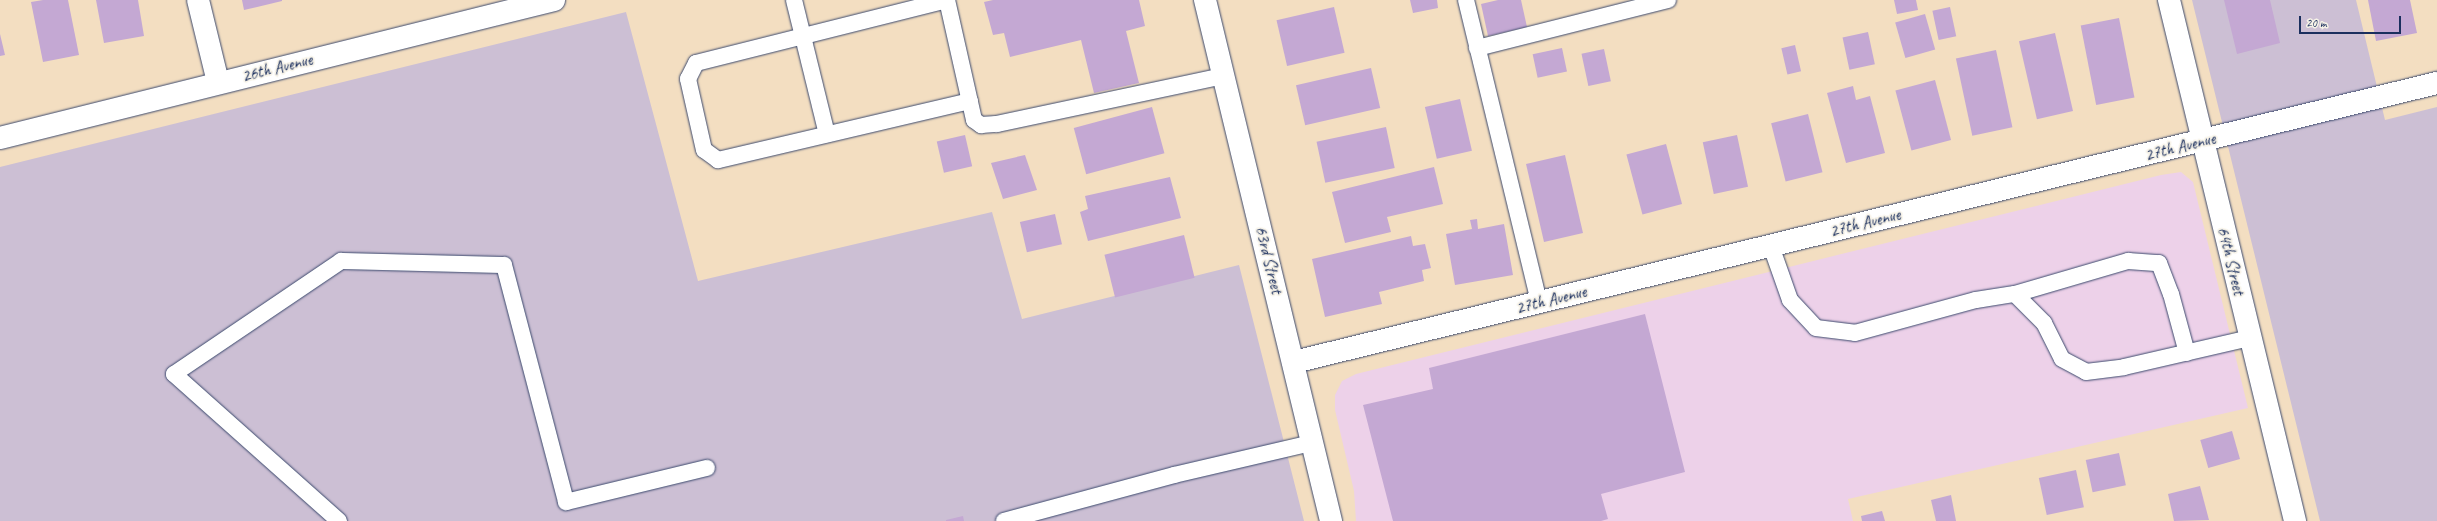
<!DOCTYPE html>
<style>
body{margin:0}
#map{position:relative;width:2437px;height:521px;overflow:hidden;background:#f3dec1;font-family:Caveat,sans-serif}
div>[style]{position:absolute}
.built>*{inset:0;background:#edd1e9}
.industrial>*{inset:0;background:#ccbfd4}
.building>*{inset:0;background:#c4a8d3;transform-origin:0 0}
.roads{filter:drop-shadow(0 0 1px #3b496d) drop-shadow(0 0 1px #3b496d)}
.service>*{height:16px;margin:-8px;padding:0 8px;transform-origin:8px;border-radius:8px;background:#fff}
.minor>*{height:22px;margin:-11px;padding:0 11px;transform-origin:11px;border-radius:11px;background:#fff}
span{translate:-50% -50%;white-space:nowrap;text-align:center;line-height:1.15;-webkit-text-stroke:3.5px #f7f3e8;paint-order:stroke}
.street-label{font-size:17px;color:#1b2f5e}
.scale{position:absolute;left:2299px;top:16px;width:102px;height:18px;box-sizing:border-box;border:2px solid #1b2f5e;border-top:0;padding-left:5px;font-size:12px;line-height:14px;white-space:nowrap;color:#1b2f5e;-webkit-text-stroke:3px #f7f3e8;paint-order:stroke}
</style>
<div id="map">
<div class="built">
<div style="clip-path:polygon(2181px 172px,2193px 182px,2248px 408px,1848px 499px,1853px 521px,1356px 521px,1354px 491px,1335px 410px,1335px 395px,1342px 381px,1356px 374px,2161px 175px)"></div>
</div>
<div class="industrial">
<div style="clip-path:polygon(2192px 0,2356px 0,2385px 120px,2437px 107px,2437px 521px,2320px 521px)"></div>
<div style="clip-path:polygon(626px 12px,698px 281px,992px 212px,1022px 319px,1239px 265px,1304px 521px,0 521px,0 167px)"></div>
</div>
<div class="building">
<div style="clip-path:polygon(43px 0,68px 0,79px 55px,43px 62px,31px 2px)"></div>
<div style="clip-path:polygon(96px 0,138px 0,144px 36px,104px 43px)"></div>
<div style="clip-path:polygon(242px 0,282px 0,282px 1px,244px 10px)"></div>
<div style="clip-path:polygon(993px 0,1139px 0,1145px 26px,1126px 31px,1139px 83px,1094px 93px,1081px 40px,1010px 57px,1004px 33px,993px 35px,984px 2px)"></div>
<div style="clip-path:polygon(1410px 0,1437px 0,1438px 8px,1413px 13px)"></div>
<div style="clip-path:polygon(1498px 0,1521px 0,1527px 27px,1488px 36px,1481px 4px)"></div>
<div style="clip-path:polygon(1894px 0,1916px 0,1918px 10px,1897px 14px)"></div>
<div style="clip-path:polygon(2224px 0,2270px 0,2280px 43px,2237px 54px)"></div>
<div style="clip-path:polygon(2368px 0,2410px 0,2417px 33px,2376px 41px)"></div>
<div style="left:1334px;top:7px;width:47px;height:59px;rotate:77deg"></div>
<div style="left:1950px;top:7px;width:30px;height:18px;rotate:78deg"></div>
<div style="left:1925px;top:14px;width:37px;height:31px;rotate:74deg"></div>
<div style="left:2119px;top:18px;width:81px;height:39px;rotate:79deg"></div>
<div style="left:1868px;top:32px;width:33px;height:26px;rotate:78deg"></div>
<div style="left:2055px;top:33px;width:80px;height:37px;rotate:77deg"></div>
<div style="clip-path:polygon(0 34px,5px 55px,0 56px)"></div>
<div style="left:1795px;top:45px;width:27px;height:14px;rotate:77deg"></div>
<div style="left:1562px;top:48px;width:24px;height:30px;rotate:78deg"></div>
<div style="left:1604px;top:49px;width:33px;height:23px;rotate:78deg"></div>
<div style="left:1996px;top:50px;width:79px;height:41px;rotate:78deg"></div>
<div style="left:1371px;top:68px;width:41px;height:77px;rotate:77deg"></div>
<div style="left:1935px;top:80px;width:62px;height:41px;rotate:75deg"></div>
<div style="clip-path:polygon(1853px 86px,1856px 100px,1870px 96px,1885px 153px,1846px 163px,1827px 93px)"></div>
<div style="left:1460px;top:99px;width:53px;height:36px;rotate:77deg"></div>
<div style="left:1152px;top:107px;width:48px;height:81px;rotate:75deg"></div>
<div style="left:1808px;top:114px;width:60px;height:38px;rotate:76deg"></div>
<div style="left:1386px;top:127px;width:42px;height:71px;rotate:78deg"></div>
<div style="left:965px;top:135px;width:32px;height:29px;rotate:77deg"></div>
<div style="left:1737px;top:135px;width:53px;height:35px;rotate:78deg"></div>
<div style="left:1666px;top:144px;width:62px;height:41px;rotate:75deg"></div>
<div style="clip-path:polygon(1025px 155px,1037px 190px,1003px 199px,991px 163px)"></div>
<div style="left:1565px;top:155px;width:80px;height:40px;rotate:77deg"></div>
<div style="clip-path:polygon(1434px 167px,1443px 204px,1387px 217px,1391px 232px,1345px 243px,1332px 192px)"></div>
<div style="clip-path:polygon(1170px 177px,1181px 218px,1088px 241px,1080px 212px,1088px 209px,1085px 196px)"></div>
<div style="left:1055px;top:214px;width:31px;height:36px;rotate:77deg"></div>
<div style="clip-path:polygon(1477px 219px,1478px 229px,1504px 224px,1513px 275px,1455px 285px,1446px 234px,1472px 229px,1470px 220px)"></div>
<div style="left:1184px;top:235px;width:44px;height:82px;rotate:76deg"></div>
<div style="clip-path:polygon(1411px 236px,1413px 246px,1425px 244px,1431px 268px,1422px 270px,1424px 281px,1379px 292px,1382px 304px,1325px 317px,1312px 259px)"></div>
<div style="clip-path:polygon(1645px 314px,1685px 472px,1601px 494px,1608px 519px,1601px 521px,1393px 521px,1363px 405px,1433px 389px,1429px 368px)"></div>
<div style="left:2232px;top:431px;width:29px;height:33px;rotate:74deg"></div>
<div style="left:2119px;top:453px;width:33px;height:34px;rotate:78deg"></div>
<div style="left:2076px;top:470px;width:38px;height:38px;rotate:78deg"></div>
<div style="clip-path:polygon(2200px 486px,2209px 520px,2174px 521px,2168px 494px)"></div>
<div style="clip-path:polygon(1951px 495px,1956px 521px,1936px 521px,1931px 500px)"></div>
<div style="clip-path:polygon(1882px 511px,1885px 521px,1862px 521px,1861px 516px)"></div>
<div style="clip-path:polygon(963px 516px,964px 521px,946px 521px,946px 520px)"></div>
</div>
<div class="roads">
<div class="service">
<div style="left:794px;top:0;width:138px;rotate:76.2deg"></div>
<div style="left:1466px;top:0;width:311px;rotate:76.4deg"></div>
<div style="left:1477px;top:48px;width:197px;rotate:-14.1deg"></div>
<div style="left:970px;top:101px;width:259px;rotate:166.8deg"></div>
<div style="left:718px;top:160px;width:17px;rotate:-144deg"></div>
<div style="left:704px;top:150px;width:73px;rotate:-102.7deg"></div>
<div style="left:688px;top:79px;width:18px;rotate:-63deg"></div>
<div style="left:696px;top:63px;width:259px;rotate:-14.1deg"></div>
<div style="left:947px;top:0;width:123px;rotate:77.3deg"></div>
<div style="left:974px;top:120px;width:9px;rotate:36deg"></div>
<div style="left:981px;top:125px;width:16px;rotate:-4deg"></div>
<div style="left:997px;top:124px;width:231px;rotate:-12deg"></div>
<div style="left:1771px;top:246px;width:57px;rotate:70.6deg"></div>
<div style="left:1790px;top:300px;width:38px;rotate:47deg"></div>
<div style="left:1816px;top:328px;width:39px;rotate:7deg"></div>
<div style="left:1855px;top:333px;width:125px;rotate:-15.3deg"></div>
<div style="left:1976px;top:300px;width:39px;rotate:-9deg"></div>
<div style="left:2015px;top:294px;width:41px;rotate:45deg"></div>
<div style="left:2044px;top:323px;width:40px;rotate:63.4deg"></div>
<div style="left:2062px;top:359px;width:27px;rotate:28deg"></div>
<div style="left:2086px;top:372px;width:38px;rotate:-7deg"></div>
<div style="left:2124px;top:367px;width:129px;rotate:-13deg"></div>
<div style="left:2015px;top:294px;width:118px;rotate:-16.3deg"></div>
<div style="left:2128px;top:261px;width:31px;rotate:4deg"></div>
<div style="left:2159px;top:263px;width:33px;rotate:69deg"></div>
<div style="left:2171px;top:294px;width:61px;rotate:74.8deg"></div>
<div style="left:339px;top:521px;width:221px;rotate:-138.3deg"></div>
<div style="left:174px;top:374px;width:202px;rotate:-34.1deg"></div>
<div style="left:341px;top:261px;width:163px;rotate:1.4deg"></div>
<div style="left:504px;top:265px;width:245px;rotate:75.3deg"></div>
<div style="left:566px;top:502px;width:145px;rotate:-13.6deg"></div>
<div style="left:1004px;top:521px;width:176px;rotate:-15.1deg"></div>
<div style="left:1174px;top:475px;width:142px;rotate:-13.1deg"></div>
</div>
<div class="minor">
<div style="left:198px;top:0;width:84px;rotate:76.3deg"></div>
<div style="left:1205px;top:0;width:536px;rotate:76.4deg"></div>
<div style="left:2169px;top:0;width:536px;rotate:76.4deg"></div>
<div style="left:0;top:138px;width:571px;rotate:-13.99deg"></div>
<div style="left:1294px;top:362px;width:1177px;rotate:-13.72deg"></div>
</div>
</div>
<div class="street-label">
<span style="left:277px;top:68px;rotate:-14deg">26th Avenue</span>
<span style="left:2180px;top:147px;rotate:-14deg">27th Avenue</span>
<span style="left:1865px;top:223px;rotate:-14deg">27th Avenue</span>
<span style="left:1269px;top:260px;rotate:76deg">63rd Street</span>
<span style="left:2231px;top:261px;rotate:76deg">64th Street</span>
<span style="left:1551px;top:300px;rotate:-14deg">27th Avenue</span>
</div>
<div class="scale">20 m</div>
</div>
